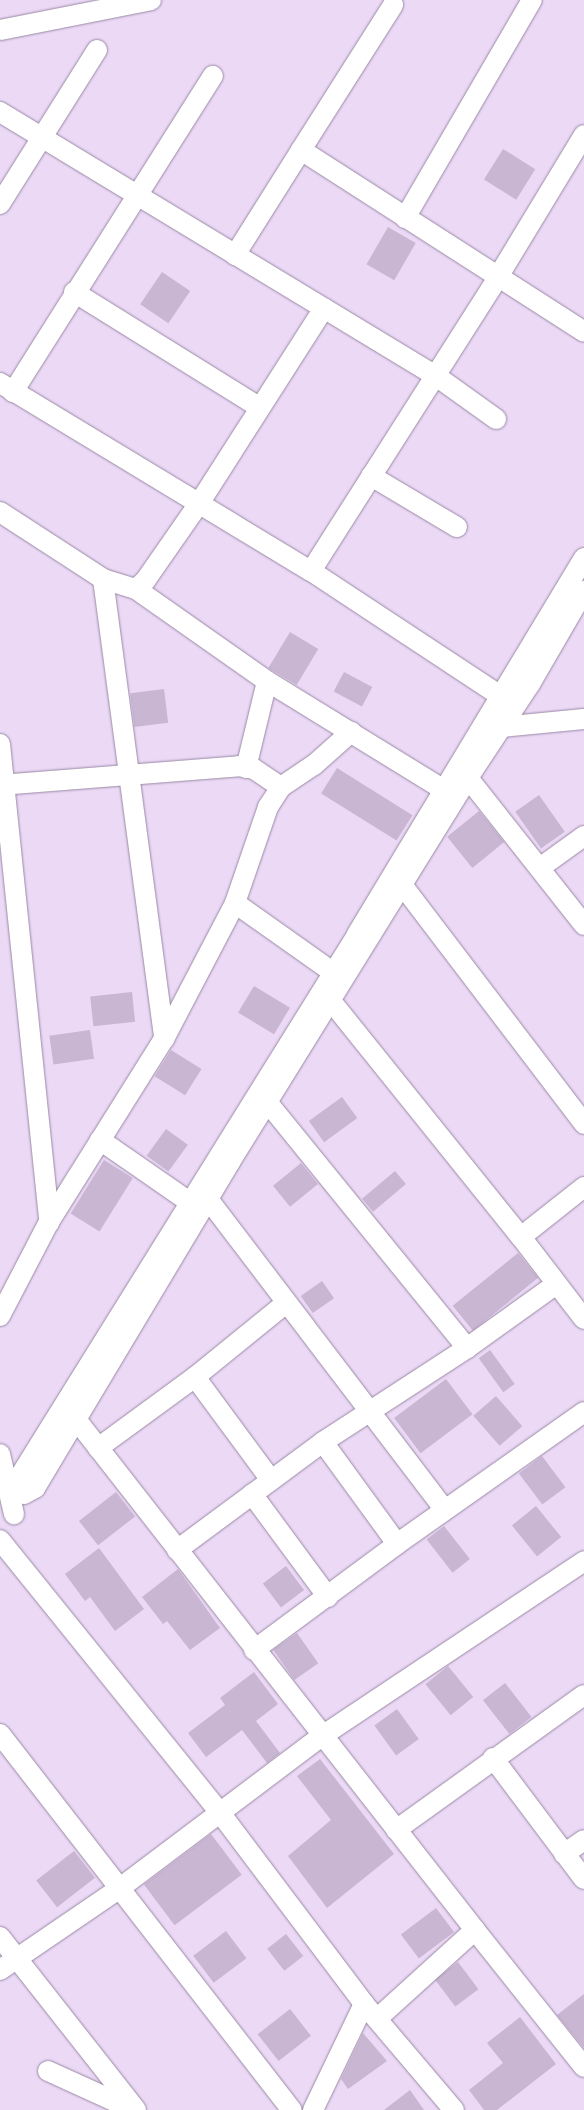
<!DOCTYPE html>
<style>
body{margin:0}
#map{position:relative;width:584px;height:2110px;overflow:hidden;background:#ebd9f6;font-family:"Exo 2",sans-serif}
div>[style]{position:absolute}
.building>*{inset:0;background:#c8b6d2;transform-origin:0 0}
.roads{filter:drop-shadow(0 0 1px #9a89a4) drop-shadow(0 0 1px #9a89a4)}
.street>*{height:20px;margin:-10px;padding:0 10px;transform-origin:10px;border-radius:10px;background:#fff}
span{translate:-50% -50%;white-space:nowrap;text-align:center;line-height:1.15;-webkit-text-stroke:5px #fff;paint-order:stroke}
</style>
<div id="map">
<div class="building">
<div style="left:503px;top:149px;width:38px;height:36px;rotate:32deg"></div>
<div style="left:388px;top:227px;width:32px;height:43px;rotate:30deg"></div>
<div style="left:162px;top:272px;width:34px;height:39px;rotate:34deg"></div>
<div style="left:290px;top:632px;width:33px;height:42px;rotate:31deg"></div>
<div style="left:344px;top:672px;width:32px;height:22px;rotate:28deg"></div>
<div style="left:164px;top:689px;width:34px;height:34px;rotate:83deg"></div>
<div style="left:337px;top:768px;width:89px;height:30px;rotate:32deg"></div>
<div style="left:539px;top:795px;width:45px;height:29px;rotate:55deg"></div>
<div style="left:479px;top:811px;width:40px;height:41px;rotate:51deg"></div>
<div style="left:254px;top:986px;width:42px;height:31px;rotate:31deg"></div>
<div style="left:132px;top:992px;width:30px;height:42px;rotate:84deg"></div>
<div style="left:90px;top:1030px;width:29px;height:41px;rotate:82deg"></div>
<div style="left:171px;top:1050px;width:36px;height:31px;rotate:32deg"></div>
<div style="left:342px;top:1097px;width:26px;height:41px;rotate:54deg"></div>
<div style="left:166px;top:1129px;width:27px;height:33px;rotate:36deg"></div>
<div style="left:104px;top:1160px;width:34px;height:63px;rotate:32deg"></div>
<div style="left:301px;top:1163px;width:27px;height:36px;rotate:51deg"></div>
<div style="left:395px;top:1171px;width:17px;height:43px;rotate:50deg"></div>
<div style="left:518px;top:1253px;width:32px;height:84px;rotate:51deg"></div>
<div style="left:322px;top:1281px;width:21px;height:26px;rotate:55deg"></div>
<div style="left:490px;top:1350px;width:42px;height:14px;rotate:54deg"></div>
<div style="left:446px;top:1379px;width:44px;height:65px;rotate:53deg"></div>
<div style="left:496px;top:1396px;width:40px;height:30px;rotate:49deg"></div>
<div style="left:542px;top:1456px;width:39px;height:29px;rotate:53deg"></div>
<div style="left:116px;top:1492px;width:31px;height:47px;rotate:52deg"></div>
<div style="left:536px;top:1506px;width:40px;height:31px;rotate:51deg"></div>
<div style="left:444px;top:1526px;width:42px;height:22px;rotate:52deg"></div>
<div style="clip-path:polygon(99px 1548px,144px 1609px,115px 1631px,90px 1597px,85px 1601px,65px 1574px)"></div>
<div style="left:286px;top:1566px;width:30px;height:29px;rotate:53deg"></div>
<div style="clip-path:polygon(178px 1569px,220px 1628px,190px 1650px,167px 1621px,163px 1624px,142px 1597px)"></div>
<div style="left:297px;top:1633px;width:37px;height:29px;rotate:55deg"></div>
<div style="left:448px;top:1666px;width:40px;height:29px;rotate:51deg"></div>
<div style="clip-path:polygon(254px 1672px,278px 1704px,256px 1721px,280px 1753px,267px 1763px,242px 1730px,206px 1757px,188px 1733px,225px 1705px,220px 1698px)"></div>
<div style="left:505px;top:1683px;width:43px;height:28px;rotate:52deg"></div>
<div style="left:397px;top:1709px;width:37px;height:28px;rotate:54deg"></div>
<div style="clip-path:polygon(320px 1759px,394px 1854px,327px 1908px,288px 1856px,331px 1820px,297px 1776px)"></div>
<div style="left:211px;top:1834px;width:51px;height:84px;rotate:53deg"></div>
<div style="left:74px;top:1851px;width:34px;height:48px;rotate:52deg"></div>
<div style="left:436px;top:1908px;width:30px;height:44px;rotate:53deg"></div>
<div style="left:226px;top:1931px;width:34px;height:41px;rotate:53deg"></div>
<div style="left:286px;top:1934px;width:28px;height:24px;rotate:52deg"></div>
<div style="left:458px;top:1962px;width:34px;height:29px;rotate:53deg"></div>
<div style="clip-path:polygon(584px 1994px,584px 2048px,557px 2015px)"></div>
<div style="left:290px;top:2009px;width:34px;height:41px;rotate:52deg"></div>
<div style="clip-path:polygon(520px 2017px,556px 2064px,497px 2110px,484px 2110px,469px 2090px,503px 2063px,487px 2043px)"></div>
<div style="clip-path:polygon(363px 2033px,387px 2061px,348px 2089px,341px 2079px)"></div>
<div style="clip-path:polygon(410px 2090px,424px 2110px,384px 2110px)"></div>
</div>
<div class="roads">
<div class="street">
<div style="left:0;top:30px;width:154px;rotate:-11.2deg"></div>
<div style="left:0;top:112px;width:510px;rotate:31.2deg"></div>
<div style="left:436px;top:376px;width:74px;rotate:35.6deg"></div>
<div style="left:301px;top:150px;width:172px;rotate:-57.6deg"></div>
<div style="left:0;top:204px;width:182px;rotate:-57.8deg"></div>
<div style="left:405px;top:218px;width:252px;rotate:-59.8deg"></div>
<div style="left:235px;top:255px;width:124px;rotate:-57.8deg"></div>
<div style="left:301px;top:150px;width:336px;rotate:32.7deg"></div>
<div style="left:74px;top:292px;width:219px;rotate:31.9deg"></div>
<div style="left:0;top:383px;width:363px;rotate:31.2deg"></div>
<div style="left:311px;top:571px;width:240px;rotate:33.4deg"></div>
<div style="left:13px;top:392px;width:374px;rotate:-57.7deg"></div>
<div style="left:371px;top:476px;width:100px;rotate:30.7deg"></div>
<div style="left:0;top:512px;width:123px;rotate:33deg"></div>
<div style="left:103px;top:579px;width:34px;rotate:17deg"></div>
<div style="left:136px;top:589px;width:12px;rotate:-42deg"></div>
<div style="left:145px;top:581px;width:96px;rotate:-55.2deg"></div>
<div style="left:200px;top:502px;width:230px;rotate:-57.4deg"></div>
<div style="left:584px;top:558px;width:440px;rotate:121.1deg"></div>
<div style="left:357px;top:935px;width:637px;rotate:121.92deg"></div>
<div style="left:20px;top:1476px;width:18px;rotate:77deg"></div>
<div style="left:24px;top:1494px;width:13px;rotate:-29deg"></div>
<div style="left:35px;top:1488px;width:380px;rotate:-59.1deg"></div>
<div style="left:230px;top:1162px;width:452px;rotate:-58.2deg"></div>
<div style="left:468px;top:778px;width:113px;rotate:-56.6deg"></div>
<div style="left:530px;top:684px;width:108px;rotate:-59.9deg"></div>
<div style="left:311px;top:571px;width:348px;rotate:-57.5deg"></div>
<div style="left:498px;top:277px;width:166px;rotate:-58.8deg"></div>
<div style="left:103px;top:579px;width:464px;rotate:82.4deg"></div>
<div style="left:136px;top:589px;width:160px;rotate:35.1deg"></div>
<div style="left:267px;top:681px;width:208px;rotate:31.6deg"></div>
<div style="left:493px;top:722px;width:9px;rotate:32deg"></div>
<div style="left:501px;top:727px;width:83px;rotate:-5.5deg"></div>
<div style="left:0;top:744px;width:481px;rotate:84.1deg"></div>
<div style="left:246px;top:768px;width:89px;rotate:-76.4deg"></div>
<div style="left:468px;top:778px;width:187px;rotate:51.7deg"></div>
<div style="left:0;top:785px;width:240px;rotate:-4.5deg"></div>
<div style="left:239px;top:766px;width:15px;rotate:11deg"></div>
<div style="left:254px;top:769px;width:32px;rotate:34deg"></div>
<div style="left:541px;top:867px;width:53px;rotate:-35.8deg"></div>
<div style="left:403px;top:886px;width:299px;rotate:52.7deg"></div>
<div style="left:235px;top:903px;width:121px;rotate:35.3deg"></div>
<div style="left:331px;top:1001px;width:303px;rotate:51.2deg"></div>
<div style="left:268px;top:1103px;width:316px;rotate:50.9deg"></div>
<div style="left:467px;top:1348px;width:108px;rotate:-35.6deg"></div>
<div style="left:100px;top:1140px;width:111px;rotate:34.7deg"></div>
<div style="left:584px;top:1187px;width:80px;rotate:141.6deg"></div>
<div style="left:521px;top:1237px;width:103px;rotate:52.5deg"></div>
<div style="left:208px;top:1199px;width:390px;rotate:52.7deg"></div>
<div style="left:0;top:1316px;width:106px;rotate:-62.5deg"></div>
<div style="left:49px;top:1222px;width:216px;rotate:-57.9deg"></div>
<div style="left:164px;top:1039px;width:153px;rotate:-62.4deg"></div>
<div style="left:235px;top:903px;width:102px;rotate:-71deg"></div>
<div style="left:268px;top:807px;width:24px;rotate:-57deg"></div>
<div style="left:281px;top:787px;width:40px;rotate:-34deg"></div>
<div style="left:314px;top:765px;width:50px;rotate:-41.7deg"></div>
<div style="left:195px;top:1377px;width:128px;rotate:53.6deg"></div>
<div style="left:75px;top:1418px;width:650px;rotate:52deg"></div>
<div style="left:475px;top:1930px;width:131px;rotate:137.8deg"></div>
<div style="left:323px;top:1442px;width:126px;rotate:54deg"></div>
<div style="left:98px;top:1448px;width:120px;rotate:-36.2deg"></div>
<div style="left:195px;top:1377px;width:117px;rotate:-39.1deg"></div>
<div style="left:0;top:1454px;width:62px;rotate:76.9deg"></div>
<div style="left:252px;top:1494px;width:128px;rotate:53.6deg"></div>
<div style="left:0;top:1540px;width:352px;rotate:51.1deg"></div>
<div style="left:221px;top:1814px;width:238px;rotate:53deg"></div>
<div style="left:364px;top:2004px;width:139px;rotate:49.7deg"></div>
<div style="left:177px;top:1550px;width:182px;rotate:-36.5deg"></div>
<div style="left:323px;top:1442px;width:172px;rotate:-33.1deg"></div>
<div style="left:254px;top:1650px;width:178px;rotate:-36.5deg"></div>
<div style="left:397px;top:1544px;width:229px;rotate:-35.2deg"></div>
<div style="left:0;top:1734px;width:476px;rotate:52.2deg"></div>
<div style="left:493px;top:1758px;width:151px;rotate:53.1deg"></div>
<div style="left:396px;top:1830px;width:231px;rotate:-35.7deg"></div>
<div style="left:564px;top:1854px;width:24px;rotate:-35deg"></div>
<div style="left:475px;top:1930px;width:175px;rotate:51.5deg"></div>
<div style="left:0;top:1937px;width:220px;rotate:51.8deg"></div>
<div style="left:0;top:1970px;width:145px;rotate:-34.3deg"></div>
<div style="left:120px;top:1888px;width:253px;rotate:-37deg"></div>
<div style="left:322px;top:1736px;width:315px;rotate:-33.7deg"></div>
<div style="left:48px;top:2071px;width:94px;rotate:24.4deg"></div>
<div style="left:313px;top:2110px;width:118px;rotate:-64.3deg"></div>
</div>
</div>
</div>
